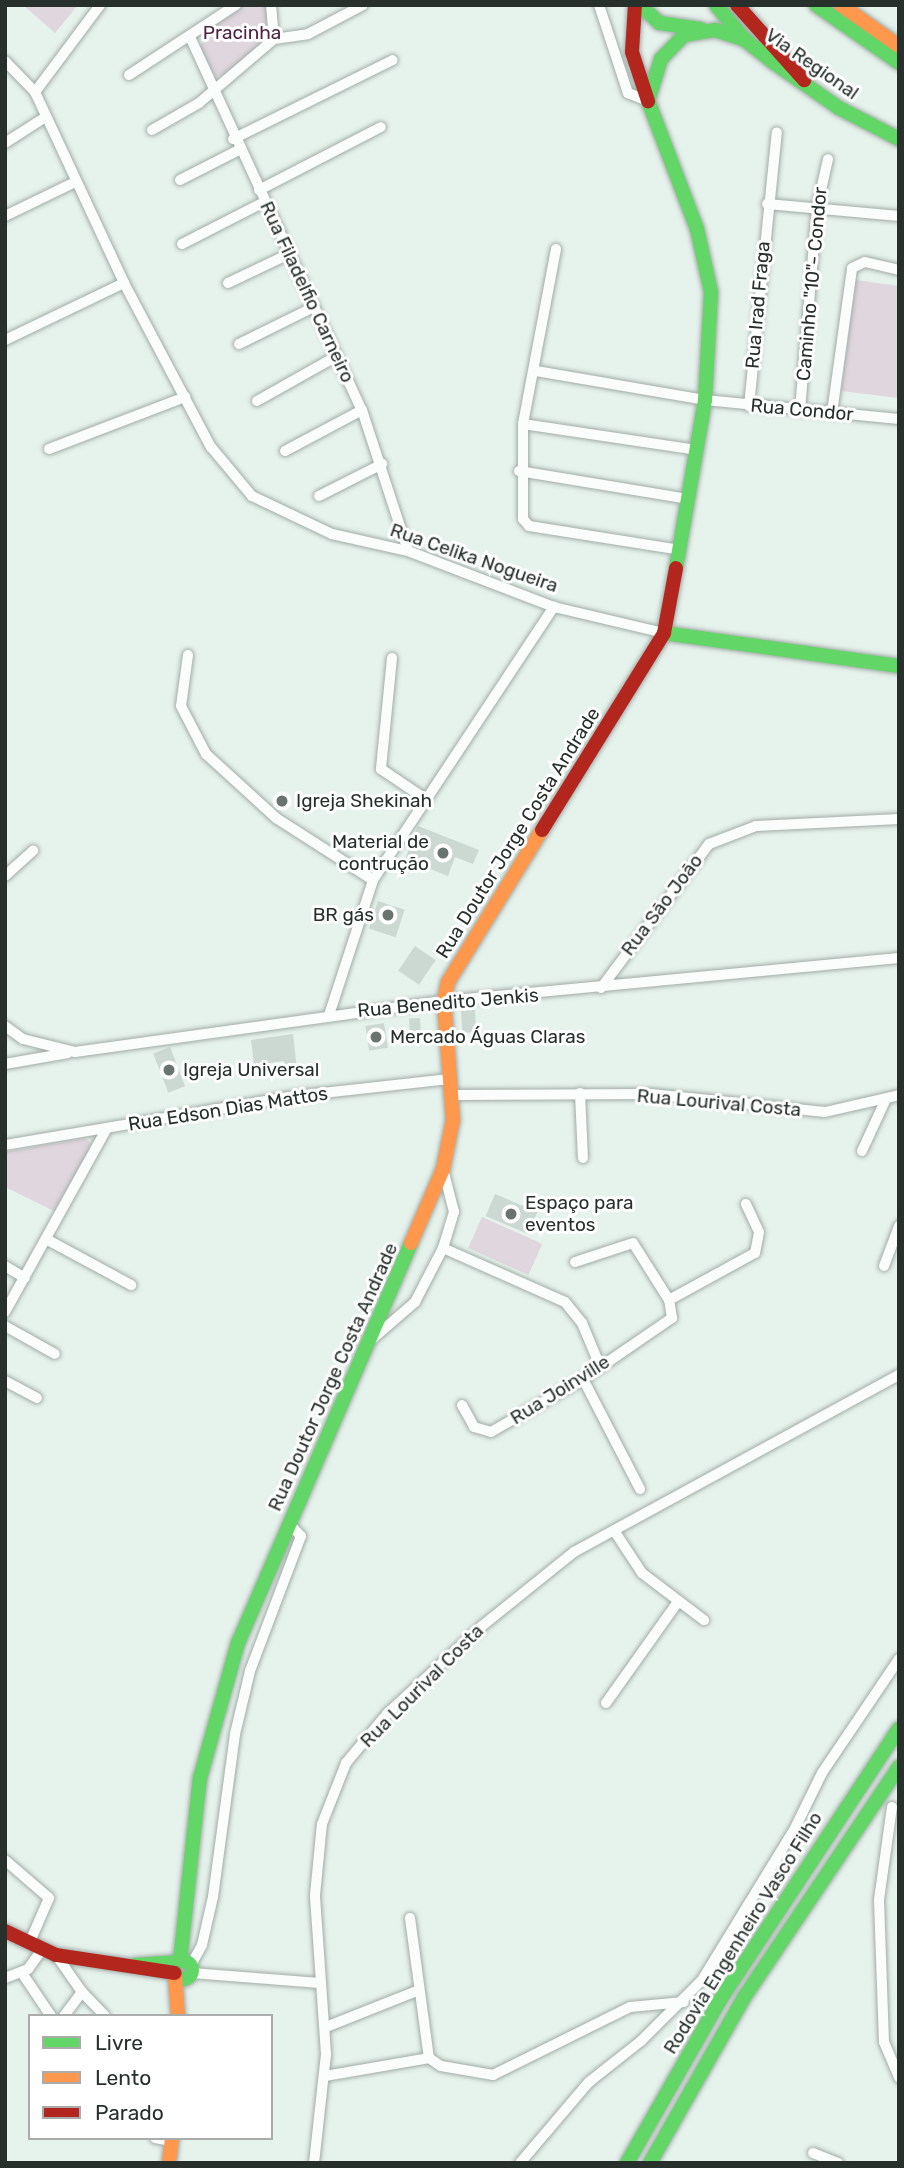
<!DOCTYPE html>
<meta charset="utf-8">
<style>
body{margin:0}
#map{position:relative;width:904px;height:2168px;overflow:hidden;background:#e6f2ec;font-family:Rubik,sans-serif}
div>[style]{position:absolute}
.green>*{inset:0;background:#e0d6de;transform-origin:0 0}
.building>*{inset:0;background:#ccd8d2;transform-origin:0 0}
.roads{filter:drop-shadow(0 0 2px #a2aca7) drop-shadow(0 0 2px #a2aca7)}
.street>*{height:10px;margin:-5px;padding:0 5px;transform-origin:5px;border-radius:5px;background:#fbfdfc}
.fast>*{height:14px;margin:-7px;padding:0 7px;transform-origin:7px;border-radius:7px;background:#63d668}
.fast>.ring{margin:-7px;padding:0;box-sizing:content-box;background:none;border:14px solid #63d668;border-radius:50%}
.slow>*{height:14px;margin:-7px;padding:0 7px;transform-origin:7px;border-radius:7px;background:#ff974d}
.jam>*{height:14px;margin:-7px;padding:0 7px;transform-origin:7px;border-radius:7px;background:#b3261e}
.dots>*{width:19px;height:19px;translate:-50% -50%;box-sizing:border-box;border:4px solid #fff;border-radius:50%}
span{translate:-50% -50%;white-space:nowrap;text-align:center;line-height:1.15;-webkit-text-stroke:6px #fff;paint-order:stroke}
.park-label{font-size:19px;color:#4d2442}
.street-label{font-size:19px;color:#27302b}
.poi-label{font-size:19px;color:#27302b}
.left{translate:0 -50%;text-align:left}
.right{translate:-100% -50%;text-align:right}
.frame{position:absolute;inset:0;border:7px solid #27302b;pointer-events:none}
.legend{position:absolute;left:28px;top:2014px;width:245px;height:126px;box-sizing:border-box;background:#fff;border:2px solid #a9acaa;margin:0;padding:9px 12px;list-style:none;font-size:21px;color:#27302b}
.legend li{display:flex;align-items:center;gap:14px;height:35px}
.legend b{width:35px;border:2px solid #a9acaa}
</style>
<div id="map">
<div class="green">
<div style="clip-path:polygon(23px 5px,78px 5px,55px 33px)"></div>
<div style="clip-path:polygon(230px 5px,269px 5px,266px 42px,239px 68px,216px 77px,199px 47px)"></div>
<div style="clip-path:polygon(856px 280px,899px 286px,899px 398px,841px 391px)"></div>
<div style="clip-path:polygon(85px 1138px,92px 1144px,54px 1211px,5px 1187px,5px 1152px)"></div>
<div style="left:482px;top:1217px;width:66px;height:34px;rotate:24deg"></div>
</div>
<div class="building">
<div style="clip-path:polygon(418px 826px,479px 850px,473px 864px,455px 857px,448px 876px,405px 859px)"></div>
<div style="left:378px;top:901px;width:28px;height:29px;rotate:18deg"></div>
<div style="left:415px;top:946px;width:25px;height:30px;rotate:34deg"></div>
<div style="left:475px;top:1010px;width:22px;height:14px;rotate:87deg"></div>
<div style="left:420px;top:1018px;width:19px;height:11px;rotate:87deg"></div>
<div style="left:384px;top:1023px;width:25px;height:19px;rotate:81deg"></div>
<div style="clip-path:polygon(293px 1034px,297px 1070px,285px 1072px,284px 1061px,254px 1065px,251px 1040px)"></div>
<div style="left:170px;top:1047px;width:42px;height:18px;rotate:69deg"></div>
<div style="left:495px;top:1194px;width:46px;height:24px;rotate:23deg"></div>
</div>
<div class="roads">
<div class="street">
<div style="left:271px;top:5px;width:34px;rotate:85deg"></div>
<div style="left:599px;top:5px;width:93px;rotate:71.8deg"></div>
<div style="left:628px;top:93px;width:22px;rotate:22deg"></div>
<div style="left:191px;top:39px;width:409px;rotate:65.3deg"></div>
<div style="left:362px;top:410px;width:148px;rotate:71.9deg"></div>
<div style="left:5px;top:61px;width:43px;rotate:45.9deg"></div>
<div style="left:35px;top:92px;width:211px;rotate:65deg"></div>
<div style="left:124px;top:283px;width:186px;rotate:62.1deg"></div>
<div style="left:211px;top:447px;width:64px;rotate:50.1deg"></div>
<div style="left:252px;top:496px;width:89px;rotate:25.4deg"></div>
<div style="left:332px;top:534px;width:78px;rotate:12.6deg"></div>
<div style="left:408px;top:551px;width:156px;rotate:21deg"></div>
<div style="left:554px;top:607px;width:113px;rotate:13.3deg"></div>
<div style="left:129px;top:75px;width:128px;rotate:-33.2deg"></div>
<div style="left:35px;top:92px;width:109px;rotate:-53.2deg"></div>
<div style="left:152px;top:130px;width:54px;rotate:-29.9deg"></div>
<div style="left:199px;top:103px;width:99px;rotate:-40.5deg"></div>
<div style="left:274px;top:39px;width:34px;rotate:-8deg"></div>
<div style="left:308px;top:34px;width:62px;rotate:-27.8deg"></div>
<div style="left:233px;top:139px;width:178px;rotate:-26.3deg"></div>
<div style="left:5px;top:143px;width:46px;rotate:-32.7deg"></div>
<div style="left:180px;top:180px;width:66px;rotate:-27deg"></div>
<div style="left:259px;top:190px;width:137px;rotate:-27.3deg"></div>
<div style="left:767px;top:204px;width:133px;rotate:5.2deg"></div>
<div style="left:5px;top:216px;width:78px;rotate:-25.9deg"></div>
<div style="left:182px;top:244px;width:92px;rotate:-27.1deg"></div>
<div style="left:556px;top:249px;width:178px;rotate:100.7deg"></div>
<div style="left:523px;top:424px;width:95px;rotate:90deg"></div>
<div style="left:523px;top:519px;width:9px;rotate:49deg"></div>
<div style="left:529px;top:526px;width:153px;rotate:9deg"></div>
<div style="left:228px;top:283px;width:68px;rotate:-25.4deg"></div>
<div style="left:5px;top:340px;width:132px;rotate:-25.6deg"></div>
<div style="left:239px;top:344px;width:81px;rotate:-26.3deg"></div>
<div style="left:536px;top:371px;width:171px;rotate:9.7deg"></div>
<div style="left:705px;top:400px;width:195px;rotate:5.6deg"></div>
<div style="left:257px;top:401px;width:92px;rotate:-29.4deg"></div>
<div style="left:749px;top:406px;width:275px;rotate:-84.2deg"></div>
<div style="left:800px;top:410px;width:203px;rotate:-85.2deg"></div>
<div style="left:817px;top:208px;width:50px;rotate:-77.3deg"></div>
<div style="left:832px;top:413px;width:146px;rotate:-82.1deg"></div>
<div style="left:852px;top:268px;width:14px;rotate:-25deg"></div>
<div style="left:865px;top:262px;width:35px;rotate:13deg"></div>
<div style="left:523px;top:424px;width:177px;rotate:8.5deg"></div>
<div style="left:49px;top:449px;width:146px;rotate:-20.9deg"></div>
<div style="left:285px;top:451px;width:87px;rotate:-28deg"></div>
<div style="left:519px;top:471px;width:171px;rotate:9.4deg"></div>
<div style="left:319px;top:496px;width:71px;rotate:-26.9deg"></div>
<div style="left:188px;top:655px;width:51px;rotate:97.8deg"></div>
<div style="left:181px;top:706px;width:54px;rotate:62.5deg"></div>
<div style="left:206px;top:754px;width:95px;rotate:42.4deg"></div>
<div style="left:276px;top:818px;width:115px;rotate:32.6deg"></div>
<div style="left:392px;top:658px;width:112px;rotate:95.7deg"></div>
<div style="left:381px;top:769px;width:52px;rotate:34deg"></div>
<div style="left:5px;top:876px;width:38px;rotate:-42deg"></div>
<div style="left:601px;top:988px;width:180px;rotate:-53.1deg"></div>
<div style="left:709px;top:844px;width:50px;rotate:-21deg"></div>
<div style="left:756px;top:826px;width:143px;rotate:-2.8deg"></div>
<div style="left:329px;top:1015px;width:142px;rotate:-71.9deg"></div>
<div style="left:373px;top:880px;width:328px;rotate:-56.5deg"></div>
<div style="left:5px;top:1026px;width:22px;rotate:36deg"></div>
<div style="left:23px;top:1039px;width:54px;rotate:14deg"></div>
<div style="left:75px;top:1052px;width:373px;rotate:-7.9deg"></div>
<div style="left:444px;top:1001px;width:457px;rotate:-5.4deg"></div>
<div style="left:5px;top:1064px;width:64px;rotate:-9.9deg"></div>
<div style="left:580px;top:1093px;width:65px;rotate:87.4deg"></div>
<div style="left:453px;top:1095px;width:198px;rotate:-0.3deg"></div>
<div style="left:651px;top:1094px;width:175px;rotate:5.9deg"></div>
<div style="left:825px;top:1112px;width:76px;rotate:-12.9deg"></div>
<div style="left:5px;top:1145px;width:295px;rotate:-9.6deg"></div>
<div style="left:296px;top:1096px;width:156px;rotate:-6.3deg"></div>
<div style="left:862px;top:1151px;width:55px;rotate:-65.3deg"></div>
<div style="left:46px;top:1239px;width:97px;rotate:28.4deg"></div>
<div style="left:443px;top:1248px;width:133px;rotate:23.9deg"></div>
<div style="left:565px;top:1302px;width:27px;rotate:51deg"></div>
<div style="left:582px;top:1323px;width:47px;rotate:67.3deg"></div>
<div style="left:5px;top:1266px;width:23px;rotate:31deg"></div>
<div style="left:884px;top:1266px;width:43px;rotate:-69.4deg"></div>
<div style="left:669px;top:1300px;width:98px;rotate:-28.7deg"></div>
<div style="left:755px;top:1253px;width:21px;rotate:-79deg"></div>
<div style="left:759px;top:1232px;width:31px;rotate:-115deg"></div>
<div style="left:5px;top:1312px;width:210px;rotate:-61deg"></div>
<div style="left:5px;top:1326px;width:57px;rotate:29.2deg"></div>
<div style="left:370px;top:1341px;width:60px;rotate:-40.9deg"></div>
<div style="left:415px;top:1302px;width:61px;rotate:-62.6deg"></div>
<div style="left:443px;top:1248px;width:38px;rotate:-73deg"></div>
<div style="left:454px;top:1212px;width:44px;rotate:-104.3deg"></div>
<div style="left:583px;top:1379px;width:124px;rotate:62.6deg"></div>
<div style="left:5px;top:1381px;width:36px;rotate:28deg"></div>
<div style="left:462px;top:1405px;width:25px;rotate:61deg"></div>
<div style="left:474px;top:1427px;width:18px;rotate:16deg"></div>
<div style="left:491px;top:1432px;width:106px;rotate:-29.9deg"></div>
<div style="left:583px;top:1379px;width:108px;rotate:-34.4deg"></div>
<div style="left:672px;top:1318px;width:18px;rotate:-99deg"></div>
<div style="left:669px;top:1300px;width:67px;rotate:-122.3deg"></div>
<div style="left:633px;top:1243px;width:61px;rotate:161.9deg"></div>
<div style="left:615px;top:1532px;width:49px;rotate:56.6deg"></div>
<div style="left:642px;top:1573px;width:78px;rotate:37.2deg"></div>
<div style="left:606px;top:1703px;width:123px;rotate:-54.6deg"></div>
<div style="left:892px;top:1807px;width:94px;rotate:98deg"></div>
<div style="left:879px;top:1900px;width:142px;rotate:88deg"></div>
<div style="left:884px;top:2042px;width:39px;rotate:67deg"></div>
<div style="left:5px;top:1860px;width:58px;rotate:40.8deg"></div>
<div style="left:49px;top:1898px;width:50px;rotate:113.5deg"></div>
<div style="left:410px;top:1918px;width:141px;rotate:82.3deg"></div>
<div style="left:56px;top:1955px;width:45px;rotate:54.9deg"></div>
<div style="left:82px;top:1992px;width:30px;rotate:127deg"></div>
<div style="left:191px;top:1965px;width:23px;rotate:-61deg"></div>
<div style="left:202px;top:1945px;width:49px;rotate:-77.1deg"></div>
<div style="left:213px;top:1897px;width:164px;rotate:-82.3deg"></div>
<div style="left:235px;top:1734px;width:65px;rotate:-76.6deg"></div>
<div style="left:250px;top:1671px;width:144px;rotate:-69.3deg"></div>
<div style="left:301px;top:1536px;width:18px;rotate:-135deg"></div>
<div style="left:22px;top:1973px;width:52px;rotate:56deg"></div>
<div style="left:192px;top:1973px;width:128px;rotate:4.5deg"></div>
<div style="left:5px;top:1978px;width:25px;rotate:-21deg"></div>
<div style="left:28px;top:1969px;width:24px;rotate:-54deg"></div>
<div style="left:82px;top:1992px;width:33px;rotate:46deg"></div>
<div style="left:326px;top:2027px;width:100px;rotate:-21.7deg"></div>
<div style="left:429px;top:2058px;width:14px;rotate:34deg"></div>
<div style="left:441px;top:2066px;width:53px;rotate:9.8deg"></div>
<div style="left:493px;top:2075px;width:153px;rotate:-26.4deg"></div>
<div style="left:630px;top:2007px;width:54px;rotate:-5.3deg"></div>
<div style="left:325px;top:2076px;width:106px;rotate:-9.8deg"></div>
<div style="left:155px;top:2138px;width:17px;rotate:10deg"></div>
<div style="left:813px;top:2153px;width:27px;rotate:22deg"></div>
<div style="left:314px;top:2163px;width:110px;rotate:-83.7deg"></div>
<div style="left:326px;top:2054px;width:159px;rotate:-94deg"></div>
<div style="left:315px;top:1895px;width:71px;rotate:-84.4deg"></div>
<div style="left:322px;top:1824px;width:66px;rotate:-68.5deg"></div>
<div style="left:346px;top:1763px;width:64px;rotate:-50.1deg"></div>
<div style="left:387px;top:1714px;width:129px;rotate:-42.8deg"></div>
<div style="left:482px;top:1626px;width:118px;rotate:-38.8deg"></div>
<div style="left:574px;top:1552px;width:370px;rotate:-28.6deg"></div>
<div style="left:520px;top:2163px;width:106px;rotate:-49.6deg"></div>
<div style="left:589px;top:2082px;width:66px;rotate:-38.3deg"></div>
<div style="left:641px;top:2041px;width:86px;rotate:-45deg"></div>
<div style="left:702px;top:1980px;width:176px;rotate:-58.5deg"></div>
<div style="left:794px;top:1830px;width:64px;rotate:-63.8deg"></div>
<div style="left:822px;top:1773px;width:138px;rotate:-56deg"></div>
</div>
<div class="fast">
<div style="left:640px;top:5px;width:26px;rotate:43deg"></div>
<div style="left:659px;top:23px;width:42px;rotate:8.1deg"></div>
<div style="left:716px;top:5px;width:45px;rotate:50.4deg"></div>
<div style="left:745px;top:40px;width:36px;rotate:38deg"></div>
<div style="left:773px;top:62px;width:80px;rotate:34.9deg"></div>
<div style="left:839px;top:108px;width:68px;rotate:27.3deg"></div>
<div style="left:816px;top:5px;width:101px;rotate:34.9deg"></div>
<div style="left:676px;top:568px;width:170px;rotate:-80.2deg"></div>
<div style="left:705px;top:400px;width:108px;rotate:-86.8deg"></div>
<div style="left:711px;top:292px;width:65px;rotate:-102.5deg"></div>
<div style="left:697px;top:229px;width:137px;rotate:-110.9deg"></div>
<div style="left:648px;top:101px;width:44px;rotate:-72.8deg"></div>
<div style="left:661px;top:59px;width:33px;rotate:-46deg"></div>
<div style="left:684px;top:35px;width:31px;rotate:-9deg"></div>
<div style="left:715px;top:30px;width:32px;rotate:18deg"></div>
<div style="left:664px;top:633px;width:237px;rotate:8deg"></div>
<div class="ring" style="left:174px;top:1961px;width:4px;height:4px"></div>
<div style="left:180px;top:1961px;width:184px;rotate:-83.8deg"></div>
<div style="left:200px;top:1778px;width:140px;rotate:-74.3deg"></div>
<div style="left:238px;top:1643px;width:436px;rotate:-66.6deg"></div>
<div style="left:135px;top:1965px;width:44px;rotate:-3.9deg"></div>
<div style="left:627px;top:2163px;width:188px;rotate:-60.3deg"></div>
<div style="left:720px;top:2000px;width:325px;rotate:-56.6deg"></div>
<div style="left:650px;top:2163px;width:192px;rotate:-60.4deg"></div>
<div style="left:745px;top:1996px;width:276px;rotate:-56.1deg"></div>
</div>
<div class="slow">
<div style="left:841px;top:5px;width:71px;rotate:35.3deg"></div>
<div style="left:411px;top:1243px;width:81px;rotate:-66.6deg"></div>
<div style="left:443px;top:1169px;width:50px;rotate:-78.5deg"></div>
<div style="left:453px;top:1120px;width:119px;rotate:-94.3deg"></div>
<div style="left:444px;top:1001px;width:19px;rotate:-78deg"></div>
<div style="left:448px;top:982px;width:179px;rotate:-58.3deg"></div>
<div style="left:175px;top:1975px;width:41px;rotate:85.8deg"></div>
<div style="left:169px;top:2163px;width:25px;rotate:-83deg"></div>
</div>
<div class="jam">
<div style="left:635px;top:5px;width:47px;rotate:93.7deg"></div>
<div style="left:632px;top:52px;width:52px;rotate:71.9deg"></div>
<div style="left:737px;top:5px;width:101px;rotate:48.2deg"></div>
<div style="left:542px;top:830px;width:232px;rotate:-58.2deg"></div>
<div style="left:664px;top:633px;width:66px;rotate:-79.5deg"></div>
<div style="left:5px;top:1931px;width:56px;rotate:25.2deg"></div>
<div style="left:56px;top:1955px;width:120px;rotate:8.6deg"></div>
</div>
</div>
<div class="dots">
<div style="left:282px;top:801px;background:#6a746f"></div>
<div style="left:443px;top:853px;background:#6a746f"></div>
<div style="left:388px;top:915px;background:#6a746f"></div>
<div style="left:376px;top:1037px;background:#6a746f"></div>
<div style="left:169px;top:1070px;background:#6a746f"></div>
<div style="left:511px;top:1214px;background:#6a746f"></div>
</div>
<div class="park-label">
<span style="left:242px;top:33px">Pracinha</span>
</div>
<div class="street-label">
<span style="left:812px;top:64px;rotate:35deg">Via Regional</span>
<span style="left:812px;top:284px;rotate:-85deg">Caminho "10"- Condor</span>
<span style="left:307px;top:292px;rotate:65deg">Rua Filadelfio Carneiro</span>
<span style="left:758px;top:305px;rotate:-85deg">Rua Irad Fraga</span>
<span style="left:802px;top:410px;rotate:5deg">Rua Condor</span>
<span style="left:474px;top:558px;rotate:19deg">Rua Celika Nogueira</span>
<span style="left:518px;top:833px;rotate:-58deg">Rua Doutor Jorge Costa Andrade</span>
<span style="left:662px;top:905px;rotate:-53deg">Rua São João</span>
<span style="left:448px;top:1003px;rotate:-5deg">Rua Benedito Jenkis</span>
<span style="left:719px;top:1103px;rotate:5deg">Rua Lourival Costa</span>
<span style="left:228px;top:1109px;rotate:-9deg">Rua Edson Dias Mattos</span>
<span style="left:333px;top:1377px;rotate:-66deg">Rua Doutor Jorge Costa Andrade</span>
<span style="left:560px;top:1390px;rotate:-32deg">Rua Joinville</span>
<span style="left:422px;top:1686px;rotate:-45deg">Rua Lourival Costa</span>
<span style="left:743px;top:1933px;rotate:-58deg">Rodovia Engenheiro Vasco Filho</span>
</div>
<div class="poi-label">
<span class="left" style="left:296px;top:801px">Igreja Shekinah</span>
<span class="right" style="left:429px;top:853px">Material de<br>contrução</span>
<span class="right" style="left:374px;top:915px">BR gás</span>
<span class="left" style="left:390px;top:1037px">Mercado Águas Claras</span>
<span class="left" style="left:183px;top:1070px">Igreja Universal</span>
<span class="left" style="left:525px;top:1214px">Espaço para<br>eventos</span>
</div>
<div class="frame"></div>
<ul class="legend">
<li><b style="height:9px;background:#63d668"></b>Livre</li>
<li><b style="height:9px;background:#ff974d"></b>Lento</li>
<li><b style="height:9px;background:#b3261e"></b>Parado</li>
</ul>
</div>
